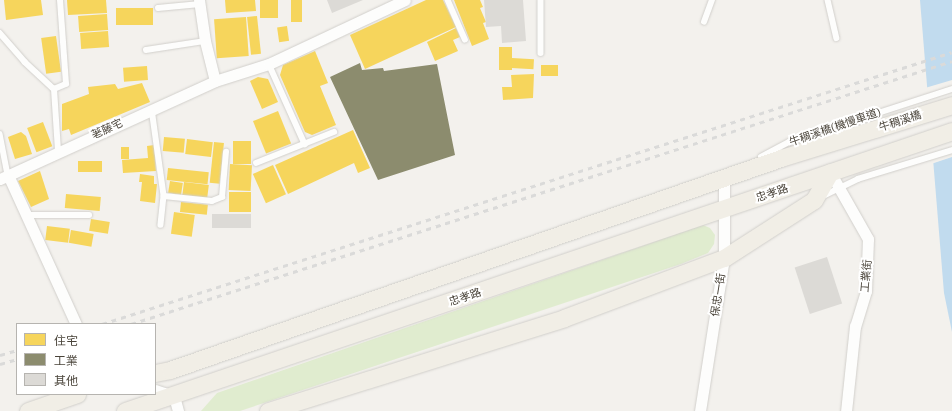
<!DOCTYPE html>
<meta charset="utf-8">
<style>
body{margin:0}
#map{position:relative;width:952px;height:411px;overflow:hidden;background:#f3f1ed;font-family:"Exo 2","Noto Sans TC",sans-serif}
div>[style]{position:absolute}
.green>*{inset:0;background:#e0eccf}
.water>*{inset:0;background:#c1dbee}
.pier>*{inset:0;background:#f3f1ed}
.homes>*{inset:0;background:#f6d55c;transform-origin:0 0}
.industry>*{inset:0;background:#8c8c6e}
.building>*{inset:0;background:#dcdad6;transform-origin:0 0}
.roads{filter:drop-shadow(0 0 1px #d1cfcb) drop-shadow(0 0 1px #d1cfcb)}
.service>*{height:5.5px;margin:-2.75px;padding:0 2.75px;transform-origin:2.75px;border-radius:2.75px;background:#fdfdfc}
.minor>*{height:11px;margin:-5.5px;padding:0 5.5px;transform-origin:5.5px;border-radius:5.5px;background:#fdfdfc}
.primary>*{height:17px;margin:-8.5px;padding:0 8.5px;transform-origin:8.5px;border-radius:8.5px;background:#f1eee6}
.rail>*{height:3px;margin-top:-1.5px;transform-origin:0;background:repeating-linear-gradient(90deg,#dadad9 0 5px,transparent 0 10px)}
span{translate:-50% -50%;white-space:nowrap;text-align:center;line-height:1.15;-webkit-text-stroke:4px #fff;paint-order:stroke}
.street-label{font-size:11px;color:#494339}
.legend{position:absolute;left:16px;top:323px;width:140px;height:72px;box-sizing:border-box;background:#fff;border:1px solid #b6b4b0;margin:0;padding:5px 7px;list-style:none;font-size:12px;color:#494339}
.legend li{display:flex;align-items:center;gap:8px;height:20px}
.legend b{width:20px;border:1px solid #b6b4b0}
</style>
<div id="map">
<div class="green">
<div style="clip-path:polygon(703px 225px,710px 228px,715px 235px,714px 244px,708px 253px,681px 264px,240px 411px,201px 411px,217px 393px)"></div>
</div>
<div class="water">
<div style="clip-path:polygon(920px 0,952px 0,952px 332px,944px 293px)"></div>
</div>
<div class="pier">
<div style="clip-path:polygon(952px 80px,952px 157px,931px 164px,925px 88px)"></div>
</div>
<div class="homes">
<div style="clip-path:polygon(4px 0,41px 0,43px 15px,6px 20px)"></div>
<div style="clip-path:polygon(67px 0,106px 0,107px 13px,68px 15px)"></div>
<div style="clip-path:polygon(225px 0,255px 0,256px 11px,226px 13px)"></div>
<div style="left:260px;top:0;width:18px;height:18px"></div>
<div style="left:291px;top:0;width:11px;height:22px"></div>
<div style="clip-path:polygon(426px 0,443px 0,456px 27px,365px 69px,350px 35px)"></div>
<div style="clip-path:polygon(454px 0,480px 0,483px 7px,480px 8px,486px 22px,483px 23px,489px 39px,472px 46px)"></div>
<div style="left:153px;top:8px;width:17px;height:37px;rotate:90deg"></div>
<div style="left:107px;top:14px;width:16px;height:29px;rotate:86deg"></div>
<div style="left:257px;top:16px;width:38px;height:10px;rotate:84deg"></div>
<div style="left:246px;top:17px;width:39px;height:32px;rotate:86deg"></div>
<div style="left:287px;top:26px;width:15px;height:10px;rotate:82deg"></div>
<div style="clip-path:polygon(456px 28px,460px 37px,453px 40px,458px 51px,435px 61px,427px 42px)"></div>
<div style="left:108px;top:31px;width:16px;height:28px;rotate:86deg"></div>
<div style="left:56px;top:36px;width:36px;height:15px;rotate:82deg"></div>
<div style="left:499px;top:47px;width:13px;height:23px"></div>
<div style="clip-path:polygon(315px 51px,328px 83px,320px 86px,336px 125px,312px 135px,305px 132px,280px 75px,283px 65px)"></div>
<div style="left:512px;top:58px;width:22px;height:10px;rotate:3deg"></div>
<div style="left:541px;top:65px;width:17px;height:11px"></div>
<div style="left:147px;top:66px;width:14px;height:24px;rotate:86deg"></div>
<div style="clip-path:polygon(534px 74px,533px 98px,503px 100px,502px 87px,512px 87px,511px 75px)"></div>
<div style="clip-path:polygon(258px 77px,268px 79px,278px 102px,262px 109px,250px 81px)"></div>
<div style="clip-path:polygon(142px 83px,150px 102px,71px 135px,69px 129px,62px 131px,62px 104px,89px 94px,88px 87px,115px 84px,118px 89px)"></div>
<div style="left:278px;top:111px;width:35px;height:27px;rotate:68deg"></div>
<div style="left:43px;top:122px;width:26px;height:17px;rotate:69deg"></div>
<div style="clip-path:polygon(353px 130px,370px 168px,358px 173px,354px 163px,288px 194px,275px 165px)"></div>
<div style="clip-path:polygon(21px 132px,26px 136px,32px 154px,15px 159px,8px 137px)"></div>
<div style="left:164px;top:137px;width:21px;height:14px;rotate:5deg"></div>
<div style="left:187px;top:139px;width:26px;height:15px;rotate:7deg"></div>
<div style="left:251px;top:141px;width:23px;height:18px;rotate:90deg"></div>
<div style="left:214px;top:142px;width:10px;height:41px;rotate:6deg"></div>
<div style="clip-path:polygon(154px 145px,156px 171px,123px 173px,122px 160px,148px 158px,147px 146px)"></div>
<div style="left:121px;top:147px;width:8px;height:12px"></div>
<div style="left:78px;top:161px;width:24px;height:11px"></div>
<div style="left:230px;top:164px;width:22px;height:26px;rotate:3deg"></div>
<div style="left:273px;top:165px;width:32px;height:22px;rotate:66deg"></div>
<div style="left:168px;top:168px;width:41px;height:12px;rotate:6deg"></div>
<div style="clip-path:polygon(40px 171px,49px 199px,31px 207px,18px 181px)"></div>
<div style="clip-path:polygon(140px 174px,154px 176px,154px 184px,157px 184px,155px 203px,140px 201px,142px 182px,139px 182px)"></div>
<div style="left:170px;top:181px;width:13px;height:12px;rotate:9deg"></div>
<div style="left:184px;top:182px;width:25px;height:14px;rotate:7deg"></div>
<div style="left:229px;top:192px;width:22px;height:20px"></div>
<div style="left:66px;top:194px;width:35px;height:14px;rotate:5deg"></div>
<div style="left:181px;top:202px;width:27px;height:10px;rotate:6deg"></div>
<div style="left:174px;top:212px;width:21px;height:22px;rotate:8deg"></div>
<div style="left:91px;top:219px;width:19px;height:12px;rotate:9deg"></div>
<div style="left:47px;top:226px;width:23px;height:14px;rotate:7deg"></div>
<div style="left:71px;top:230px;width:23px;height:13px;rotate:10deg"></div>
</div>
<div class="industry">
<div style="clip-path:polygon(360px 63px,362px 70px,383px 68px,384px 71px,437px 64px,455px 155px,378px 180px,330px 77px)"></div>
</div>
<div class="building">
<div style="clip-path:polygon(327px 0,363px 0,332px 13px)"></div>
<div style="clip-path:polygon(484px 0,523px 0,526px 41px,502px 43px,501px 26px,486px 27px)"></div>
<div style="left:212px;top:214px;width:39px;height:14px"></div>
<div style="left:827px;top:257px;width:49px;height:34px;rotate:72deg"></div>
</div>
<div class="roads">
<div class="service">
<div style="left:448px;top:0;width:43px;rotate:66.4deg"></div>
<div style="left:541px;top:0;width:53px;rotate:90deg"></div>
<div style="left:828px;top:0;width:39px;rotate:77deg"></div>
<div style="left:158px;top:8px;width:42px;rotate:-5.4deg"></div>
<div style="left:704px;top:22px;width:23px;rotate:-70deg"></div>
<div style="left:0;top:33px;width:38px;rotate:49deg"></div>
<div style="left:25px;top:62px;width:40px;rotate:43deg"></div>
<div style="left:146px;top:50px;width:60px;rotate:-8.7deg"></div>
<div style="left:269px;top:64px;width:88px;rotate:65.8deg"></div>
<div style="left:152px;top:109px;width:88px;rotate:82.1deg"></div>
<div style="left:164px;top:196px;width:29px;rotate:96deg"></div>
<div style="left:0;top:134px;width:42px;rotate:79deg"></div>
<div style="left:58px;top:151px;width:62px;rotate:-93.7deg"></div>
<div style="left:54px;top:89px;width:13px;rotate:-23deg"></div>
<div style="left:66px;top:84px;width:84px;rotate:-94.1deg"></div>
<div style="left:761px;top:157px;width:32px;rotate:-28deg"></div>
<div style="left:789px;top:142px;width:171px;rotate:-18deg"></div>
<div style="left:256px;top:163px;width:84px;rotate:-21.7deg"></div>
<div style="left:164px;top:196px;width:48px;rotate:5.9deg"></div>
<div style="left:212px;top:201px;width:11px;rotate:-22deg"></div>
<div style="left:222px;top:197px;width:45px;rotate:-84.9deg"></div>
<div style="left:821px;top:197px;width:41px;rotate:-25.9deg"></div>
<div style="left:858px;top:179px;width:98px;rotate:-17.1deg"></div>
<div style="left:25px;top:215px;width:64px"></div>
</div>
<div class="minor">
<div style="left:199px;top:0;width:41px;rotate:81.7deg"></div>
<div style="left:205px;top:41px;width:41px;rotate:76deg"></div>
<div style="left:830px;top:172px;width:77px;rotate:60.4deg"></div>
<div style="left:868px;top:239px;width:52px;rotate:92.2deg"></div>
<div style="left:866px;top:291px;width:37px;rotate:107deg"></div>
<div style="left:855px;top:326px;width:85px;rotate:96deg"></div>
<div style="left:8px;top:175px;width:164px;rotate:65.5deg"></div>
<div style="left:0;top:179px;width:236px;rotate:-24.5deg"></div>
<div style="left:215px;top:81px;width:57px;rotate:-17.5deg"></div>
<div style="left:269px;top:64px;width:150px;rotate:-25.2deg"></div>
<div style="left:155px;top:390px;width:20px;rotate:18deg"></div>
<div style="left:174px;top:396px;width:16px;rotate:75deg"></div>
<div style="left:700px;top:411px;width:155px;rotate:-81.1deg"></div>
<div style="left:724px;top:258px;width:81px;rotate:-90deg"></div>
</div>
<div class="primary">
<div style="left:155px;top:373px;width:15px;rotate:-11deg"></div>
<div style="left:170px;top:370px;width:647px;rotate:-19.14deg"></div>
<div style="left:781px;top:158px;width:179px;rotate:-17.2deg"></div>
<div style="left:28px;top:411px;width:52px;rotate:-19.1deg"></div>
<div style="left:125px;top:411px;width:873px;rotate:-18.7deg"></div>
<div style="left:268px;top:411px;width:310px;rotate:-17.4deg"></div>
<div style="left:564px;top:318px;width:171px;rotate:-20.6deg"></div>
<div style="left:724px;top:258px;width:107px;rotate:-32.8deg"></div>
<div style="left:814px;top:200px;width:32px;rotate:-60deg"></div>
</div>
</div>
<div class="rail">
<div style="left:102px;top:324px;width:892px;rotate:-17.74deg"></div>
<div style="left:131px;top:324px;width:862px;rotate:-17.76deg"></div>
<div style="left:0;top:355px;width:18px;rotate:-16deg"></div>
<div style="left:0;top:364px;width:18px;rotate:-16deg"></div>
</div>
<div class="street-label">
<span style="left:900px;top:121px;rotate:-18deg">牛稠溪橋</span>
<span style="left:835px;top:127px;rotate:-19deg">牛稠溪橋(機慢車道)</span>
<span style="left:107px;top:129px;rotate:-24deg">荖藤宅</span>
<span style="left:772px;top:193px;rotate:-19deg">忠孝路</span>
<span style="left:866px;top:276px;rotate:-85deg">工業街</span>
<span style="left:718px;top:295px;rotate:-81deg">保忠一街</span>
<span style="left:465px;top:297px;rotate:-19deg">忠孝路</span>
</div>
<ul class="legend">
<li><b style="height:11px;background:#f6d55c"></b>住宅</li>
<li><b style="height:11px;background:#8c8c6e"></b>工業</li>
<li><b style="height:11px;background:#dcdad6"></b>其他</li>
</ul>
</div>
